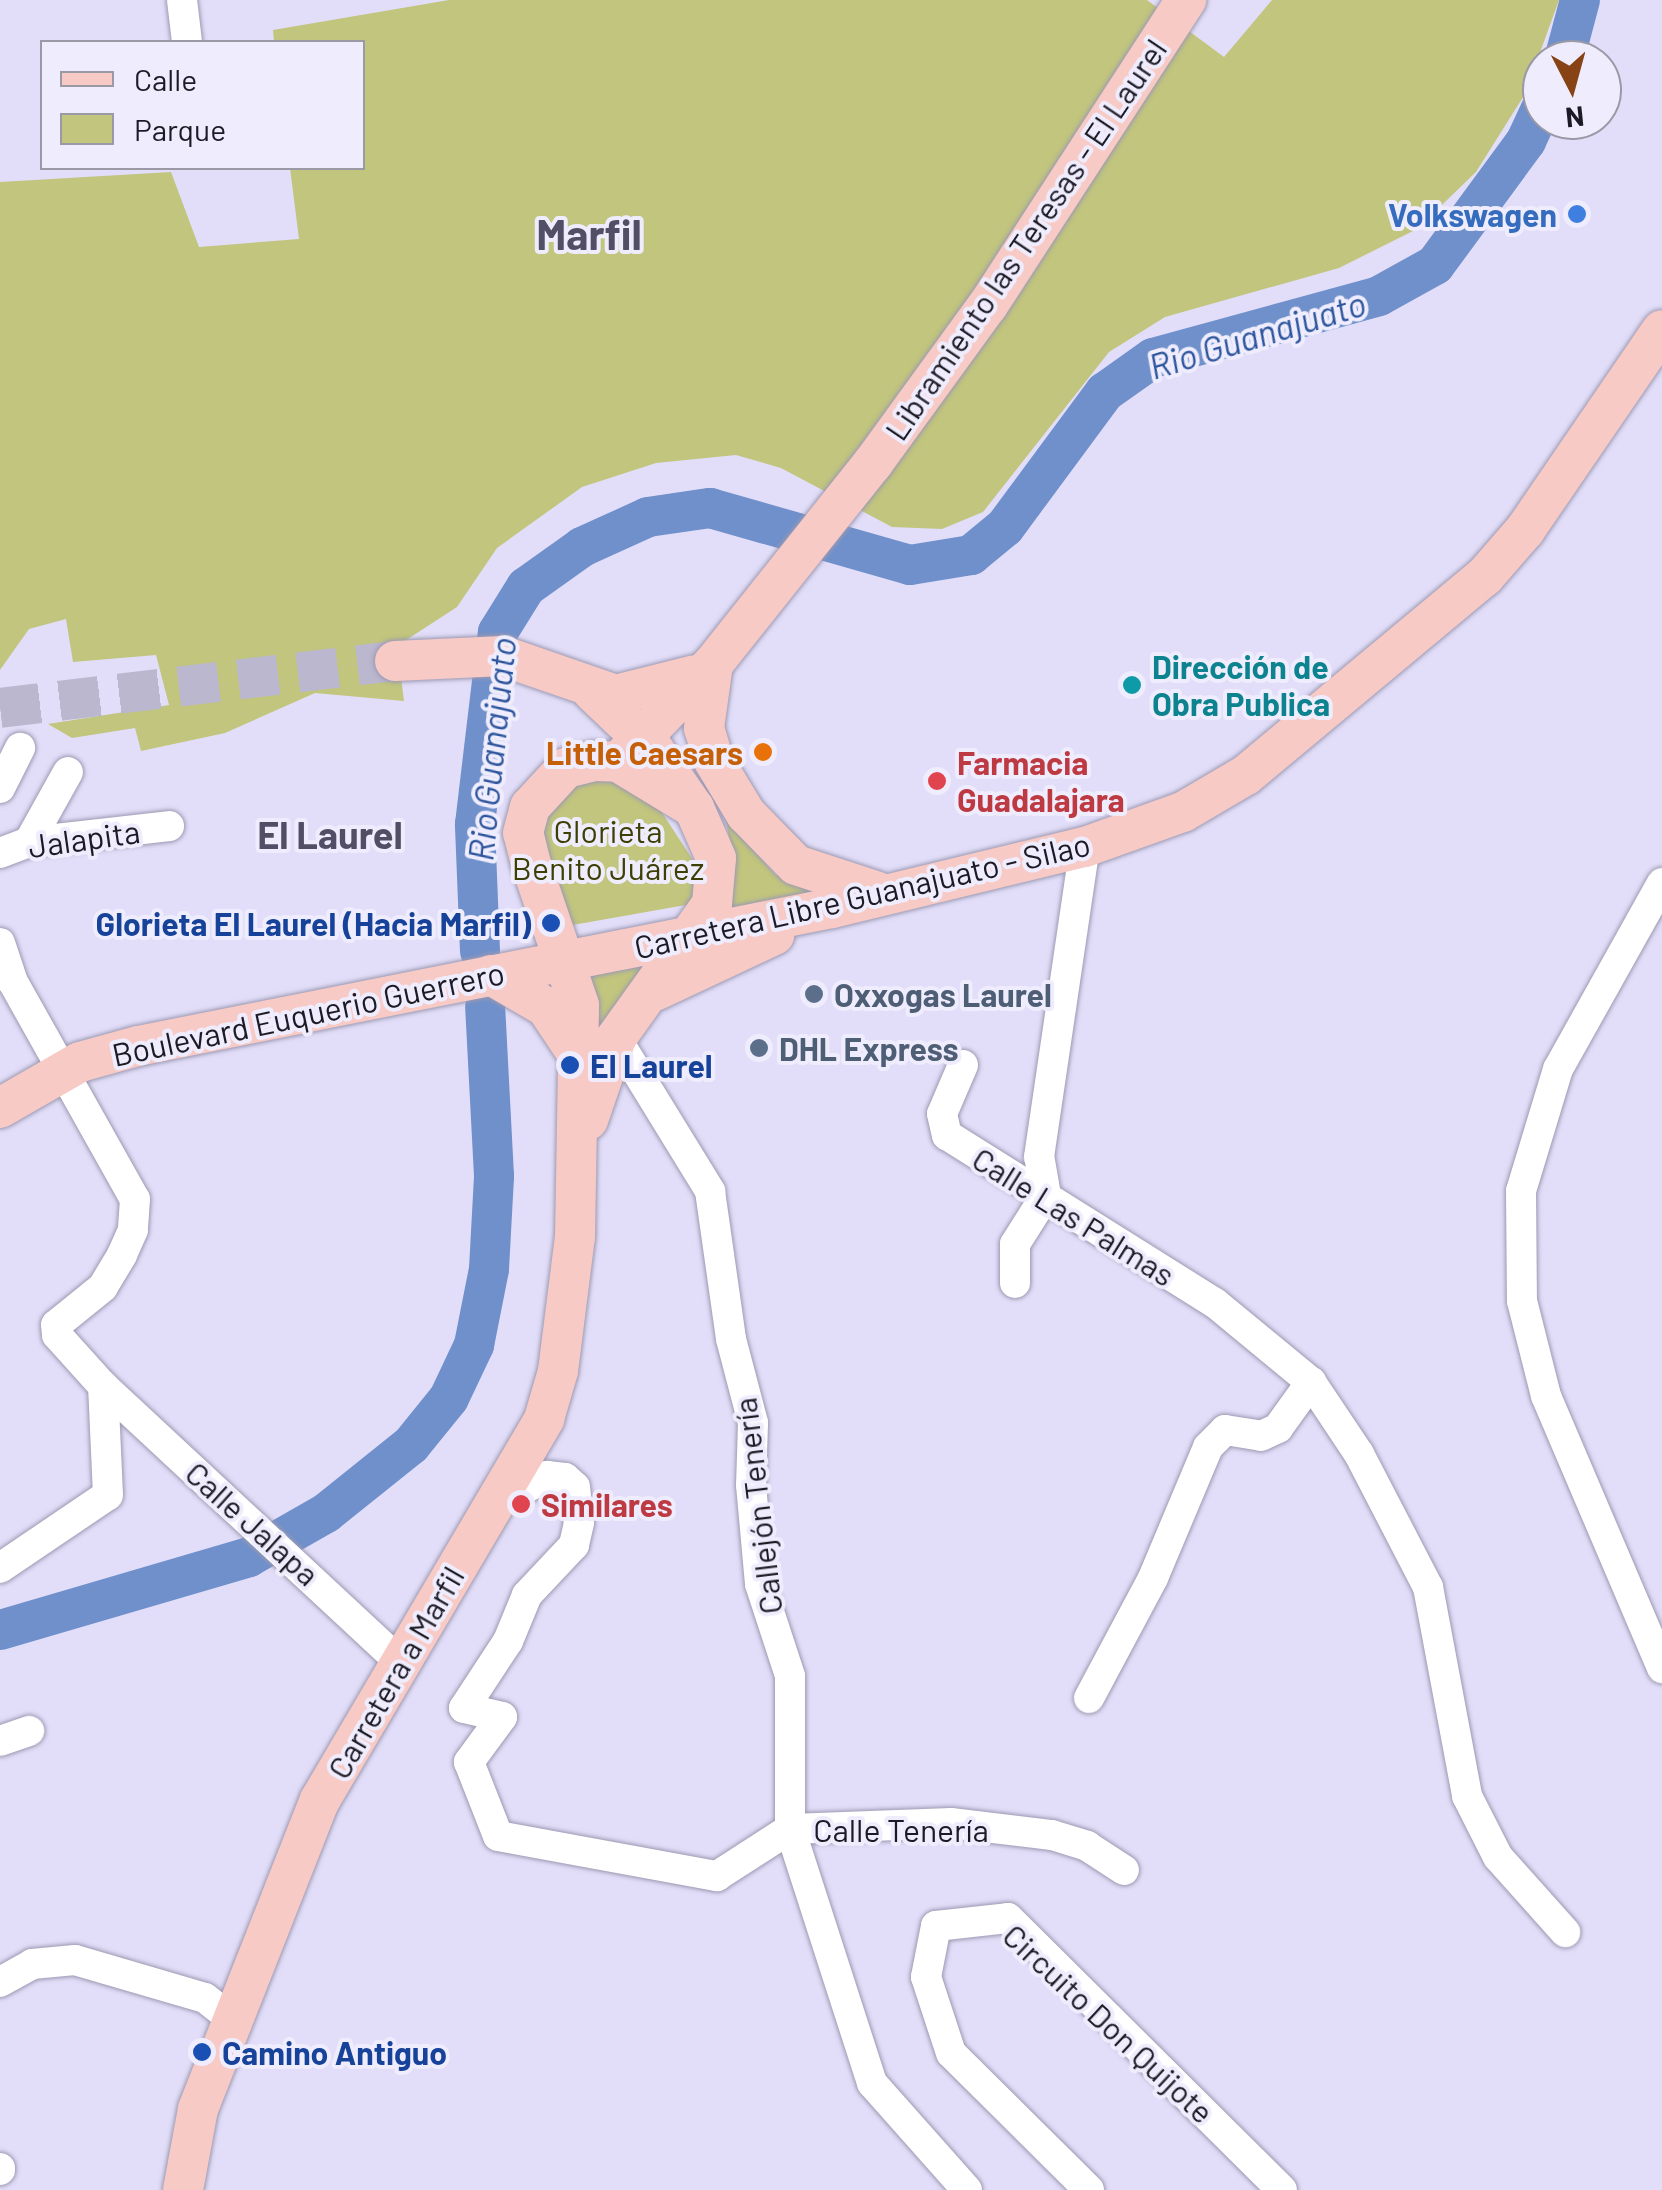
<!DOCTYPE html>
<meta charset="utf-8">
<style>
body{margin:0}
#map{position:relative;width:1662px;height:2190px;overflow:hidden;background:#e2def9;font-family:Barlow,sans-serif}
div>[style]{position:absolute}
.green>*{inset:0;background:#c1c57d}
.river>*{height:40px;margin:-20px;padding:0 20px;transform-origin:20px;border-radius:20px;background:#6f90cb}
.major-tunnel>*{height:40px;margin-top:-20px;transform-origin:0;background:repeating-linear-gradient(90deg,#bab7ce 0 40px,transparent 0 60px)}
.roads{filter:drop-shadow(0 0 2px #9c99b2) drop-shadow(0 0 2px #9c99b2)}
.minor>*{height:30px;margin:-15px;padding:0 15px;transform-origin:15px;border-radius:15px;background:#fff}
.major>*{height:40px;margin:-20px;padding:0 20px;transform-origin:20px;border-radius:20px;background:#f7cac6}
.dots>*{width:28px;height:28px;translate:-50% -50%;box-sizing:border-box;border:5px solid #efedfd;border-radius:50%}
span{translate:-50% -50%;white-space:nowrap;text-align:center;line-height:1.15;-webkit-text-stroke:8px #efedfd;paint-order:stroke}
.shop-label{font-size:32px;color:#366cbe;font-weight:700}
.right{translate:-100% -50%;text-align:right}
.street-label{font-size:32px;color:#1c1a24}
.culture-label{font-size:32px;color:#0d838f;font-weight:700}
.left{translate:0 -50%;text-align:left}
.food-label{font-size:32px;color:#c56008;font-weight:700}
.health-label{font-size:32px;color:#be3a42;font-weight:700}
.park-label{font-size:32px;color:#3d3f03}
.transit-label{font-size:32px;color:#164399;font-weight:700}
.service-label{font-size:32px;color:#4e5e75;font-weight:700}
.water-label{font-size:35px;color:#2d559d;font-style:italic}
.quarter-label{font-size:38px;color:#524e65;font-weight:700}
.district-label{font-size:42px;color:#524e65;font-weight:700}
.legend{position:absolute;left:40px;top:40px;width:325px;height:130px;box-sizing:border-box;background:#efedfd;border:2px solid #9b99a6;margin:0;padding:12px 18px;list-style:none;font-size:30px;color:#1c1a24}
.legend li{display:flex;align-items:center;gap:20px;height:50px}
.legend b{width:50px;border:2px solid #9b99a6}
.north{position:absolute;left:1522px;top:40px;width:100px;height:100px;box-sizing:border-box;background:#efedfd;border:2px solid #9b99a6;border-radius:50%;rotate:174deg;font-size:28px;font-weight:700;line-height:40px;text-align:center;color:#1c1a24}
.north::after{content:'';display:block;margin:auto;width:35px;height:45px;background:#874316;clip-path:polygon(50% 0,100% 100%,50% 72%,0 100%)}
</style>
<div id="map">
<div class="green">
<div style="clip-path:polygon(449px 0,1147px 0,1224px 57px,1272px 0,1559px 0,1525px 94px,1476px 172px,1417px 229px,1339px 268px,1165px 317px,1109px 352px,983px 512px,942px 529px,892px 527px,781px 468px,736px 455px,656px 463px,582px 487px,497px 548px,457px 607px,397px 646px,404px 701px,315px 693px,225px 733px,141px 751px,135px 728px,72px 738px,48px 724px,169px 705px,156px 655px,73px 662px,66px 619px,29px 629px,0 670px,0 182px,171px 172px,199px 247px,299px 239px,290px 168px,362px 168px,362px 42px,274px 42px,273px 30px)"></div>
<div style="clip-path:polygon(602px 770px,655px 802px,693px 860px,697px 903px,567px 926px,539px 854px,546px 798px)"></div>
<div style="clip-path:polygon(726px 820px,776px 875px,820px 891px,731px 911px,734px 866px)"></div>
<div style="clip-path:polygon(662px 958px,588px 1063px,587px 972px)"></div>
</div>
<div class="river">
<div style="left:1564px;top:60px;width:62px;rotate:-75.1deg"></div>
<div style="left:480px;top:951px;width:127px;rotate:-92.3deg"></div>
<div style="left:475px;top:824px;width:193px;rotate:-83.2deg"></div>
<div style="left:498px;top:632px;width:53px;rotate:-58.1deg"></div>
<div style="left:526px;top:587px;width:69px;rotate:-35.5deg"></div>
<div style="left:582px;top:547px;width:72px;rotate:-24.4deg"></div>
<div style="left:648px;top:517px;width:63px;rotate:-8.3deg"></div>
<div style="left:710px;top:508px;width:208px;rotate:15.9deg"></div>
<div style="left:910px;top:565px;width:62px;rotate:-9.3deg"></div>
<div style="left:971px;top:555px;width:44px;rotate:-39.5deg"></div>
<div style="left:1005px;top:527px;width:168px;rotate:-53.5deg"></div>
<div style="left:1105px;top:392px;width:59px;rotate:-35.3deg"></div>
<div style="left:1153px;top:358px;width:234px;rotate:-15.3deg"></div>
<div style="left:1379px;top:296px;width:64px;rotate:-29deg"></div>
<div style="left:1435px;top:265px;width:154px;rotate:-53.7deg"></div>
<div style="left:1526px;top:141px;width:38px;rotate:-65deg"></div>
<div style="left:0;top:1630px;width:259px;rotate:-16.3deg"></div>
<div style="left:249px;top:1557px;width:89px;rotate:-29.7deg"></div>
<div style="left:326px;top:1513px;width:109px;rotate:-38.7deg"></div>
<div style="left:411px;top:1445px;width:60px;rotate:-51deg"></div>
<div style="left:449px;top:1398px;width:59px;rotate:-64.7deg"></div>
<div style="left:474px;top:1345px;width:77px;rotate:-78.8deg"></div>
<div style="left:489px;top:1269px;width:93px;rotate:-86.9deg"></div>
<div style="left:494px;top:1176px;width:169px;rotate:-93deg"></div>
</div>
<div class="major-tunnel">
<div style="left:0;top:708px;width:398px;rotate:-6.8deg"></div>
</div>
<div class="roads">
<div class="minor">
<div style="left:182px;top:0;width:42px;rotate:83.2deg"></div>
<div style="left:0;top:788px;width:45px;rotate:-63.4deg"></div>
<div style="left:29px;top:842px;width:80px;rotate:-60.9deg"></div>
<div style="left:0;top:853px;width:31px;rotate:-21deg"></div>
<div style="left:29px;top:842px;width:141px;rotate:-6.5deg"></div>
<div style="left:1662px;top:883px;width:213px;rotate:119.2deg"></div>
<div style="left:1558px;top:1069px;width:127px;rotate:106.9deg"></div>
<div style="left:1521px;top:1191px;width:110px;rotate:89.5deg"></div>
<div style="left:1522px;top:1301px;width:98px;rotate:75.8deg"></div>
<div style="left:1546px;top:1396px;width:296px;rotate:66.9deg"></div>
<div style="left:0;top:943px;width:41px;rotate:71.6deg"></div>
<div style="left:13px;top:982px;width:249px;rotate:60.7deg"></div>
<div style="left:135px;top:1199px;width:31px;rotate:94deg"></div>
<div style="left:133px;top:1230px;width:27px;rotate:114deg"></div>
<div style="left:122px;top:1255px;width:37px;rotate:121deg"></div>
<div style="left:103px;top:1287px;width:60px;rotate:141deg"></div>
<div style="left:56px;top:1325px;width:10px;rotate:84deg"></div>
<div style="left:57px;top:1335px;width:69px;rotate:48deg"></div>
<div style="left:103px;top:1386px;width:405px;rotate:42.9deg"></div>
<div style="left:616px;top:1038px;width:180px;rotate:58.4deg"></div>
<div style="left:710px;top:1191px;width:149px;rotate:81.9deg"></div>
<div style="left:731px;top:1339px;width:87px;rotate:75.3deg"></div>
<div style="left:753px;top:1423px;width:62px;rotate:91.8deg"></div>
<div style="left:751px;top:1485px;width:99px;rotate:84.8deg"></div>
<div style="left:760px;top:1584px;width:97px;rotate:71.9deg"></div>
<div style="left:790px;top:1676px;width:153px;rotate:90deg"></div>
<div style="left:790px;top:1829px;width:267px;rotate:72.1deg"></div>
<div style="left:872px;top:2083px;width:143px;rotate:48.4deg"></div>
<div style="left:963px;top:1065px;width:53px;rotate:113.2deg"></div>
<div style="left:942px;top:1114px;width:22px;rotate:77deg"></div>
<div style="left:947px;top:1135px;width:316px;rotate:32.1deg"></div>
<div style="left:1215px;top:1303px;width:124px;rotate:39.5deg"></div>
<div style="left:1311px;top:1382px;width:87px;rotate:56.3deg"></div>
<div style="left:1359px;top:1454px;width:150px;rotate:62.6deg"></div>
<div style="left:1428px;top:1587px;width:213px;rotate:79.4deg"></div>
<div style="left:1467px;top:1796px;width:68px;rotate:63.1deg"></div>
<div style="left:1498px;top:1857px;width:101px;rotate:48.2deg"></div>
<div style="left:1015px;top:1283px;width:39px;rotate:-90deg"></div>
<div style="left:1015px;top:1244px;width:58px;rotate:-57.7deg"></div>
<div style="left:1046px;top:1195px;width:39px;rotate:-100deg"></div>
<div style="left:1039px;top:1157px;width:313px;rotate:-81.6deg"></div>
<div style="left:496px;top:1505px;width:59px;rotate:-29.6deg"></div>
<div style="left:547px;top:1476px;width:18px;rotate:6deg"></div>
<div style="left:565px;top:1478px;width:13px;rotate:42deg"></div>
<div style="left:575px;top:1487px;width:36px;rotate:84deg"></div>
<div style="left:579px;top:1523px;width:23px;rotate:103deg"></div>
<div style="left:574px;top:1545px;width:69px;rotate:133.2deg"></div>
<div style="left:527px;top:1595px;width:50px;rotate:112.4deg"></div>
<div style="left:508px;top:1641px;width:80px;rotate:123.3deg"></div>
<div style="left:464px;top:1708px;width:39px;rotate:13deg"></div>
<div style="left:502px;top:1717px;width:56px;rotate:126.3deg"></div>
<div style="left:469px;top:1762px;width:79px;rotate:68.6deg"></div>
<div style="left:498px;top:1836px;width:223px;rotate:10.4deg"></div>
<div style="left:717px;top:1876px;width:87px;rotate:-32.8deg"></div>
<div style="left:790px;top:1829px;width:161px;rotate:-2.1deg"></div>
<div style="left:951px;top:1823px;width:102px;rotate:6.8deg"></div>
<div style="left:1052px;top:1835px;width:37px;rotate:17deg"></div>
<div style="left:1087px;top:1846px;width:44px;rotate:33deg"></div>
<div style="left:0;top:1568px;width:130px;rotate:-34.1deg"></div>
<div style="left:108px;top:1495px;width:109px;rotate:-92.6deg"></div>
<div style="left:1089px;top:1698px;width:136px;rotate:-61.9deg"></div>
<div style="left:1153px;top:1578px;width:142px;rotate:-67.2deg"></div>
<div style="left:1208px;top:1447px;width:24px;rotate:-45deg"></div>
<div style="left:1225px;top:1430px;width:36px;rotate:9deg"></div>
<div style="left:1261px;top:1436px;width:19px;rotate:-25deg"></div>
<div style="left:1278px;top:1428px;width:57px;rotate:-54.3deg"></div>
<div style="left:0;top:1741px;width:31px;rotate:-19deg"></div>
<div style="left:0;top:1982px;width:37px;rotate:-29deg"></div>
<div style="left:32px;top:1964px;width:43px;rotate:-5.3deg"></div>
<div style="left:75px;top:1960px;width:135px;rotate:16.3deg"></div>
<div style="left:205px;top:1998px;width:33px;rotate:38deg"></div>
<div style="left:0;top:2168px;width:2px;rotate:90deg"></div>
<div style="left:1089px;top:2190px;width:194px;rotate:-135.2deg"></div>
<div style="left:951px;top:2053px;width:80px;rotate:-108.2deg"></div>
<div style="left:926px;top:1977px;width:52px;rotate:-78.9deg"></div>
<div style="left:936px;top:1926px;width:72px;rotate:-6.3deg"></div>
<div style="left:1008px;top:1918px;width:386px;rotate:44.8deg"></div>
</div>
<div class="major">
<div style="left:395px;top:661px;width:108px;rotate:-2.7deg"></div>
<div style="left:503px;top:656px;width:120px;rotate:19deg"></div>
<div style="left:616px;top:695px;width:81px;rotate:-14.2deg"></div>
<div style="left:713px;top:664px;width:65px;rotate:98deg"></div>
<div style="left:704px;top:728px;width:34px;rotate:73deg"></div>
<div style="left:714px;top:761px;width:62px;rotate:58.9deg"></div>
<div style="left:746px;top:814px;width:71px;rotate:45.6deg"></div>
<div style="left:796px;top:865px;width:86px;rotate:18.2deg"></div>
<div style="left:618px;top:762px;width:136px;rotate:-45.9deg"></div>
<div style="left:713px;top:664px;width:257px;rotate:-51.5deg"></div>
<div style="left:873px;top:463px;width:195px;rotate:-54deg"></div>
<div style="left:988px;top:305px;width:364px;rotate:-57deg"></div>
<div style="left:491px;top:975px;width:64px;rotate:30.2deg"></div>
<div style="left:546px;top:1007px;width:58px;rotate:56.3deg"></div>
<div style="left:655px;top:991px;width:132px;rotate:-25.2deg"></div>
<div style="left:0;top:1108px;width:92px;rotate:-29.9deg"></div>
<div style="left:80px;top:1062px;width:60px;rotate:-15.4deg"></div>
<div style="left:138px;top:1046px;width:708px;rotate:-11.25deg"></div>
<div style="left:832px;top:908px;width:260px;rotate:-13.6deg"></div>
<div style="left:1085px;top:847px;width:104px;rotate:-19.7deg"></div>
<div style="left:1183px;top:812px;width:73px;rotate:-30.4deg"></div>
<div style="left:1246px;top:775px;width:311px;rotate:-39.8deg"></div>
<div style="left:1485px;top:576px;width:61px;rotate:-49deg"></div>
<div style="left:1525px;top:530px;width:242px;rotate:-55.6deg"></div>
<div style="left:588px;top:1120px;width:87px;rotate:-71.1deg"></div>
<div style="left:616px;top:1038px;width:165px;rotate:-54.4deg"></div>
<div style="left:712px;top:904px;width:46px;rotate:-85deg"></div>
<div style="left:716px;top:858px;width:55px;rotate:-113.7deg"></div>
<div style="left:694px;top:808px;width:70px;rotate:-124.6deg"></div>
<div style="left:654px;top:750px;width:86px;rotate:-136.4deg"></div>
<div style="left:183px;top:2190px;width:82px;rotate:-79.5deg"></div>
<div style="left:198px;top:2109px;width:332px;rotate:-68.5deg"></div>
<div style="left:320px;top:1800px;width:442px;rotate:-59.5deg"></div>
<div style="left:544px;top:1419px;width:50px;rotate:-73.7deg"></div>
<div style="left:558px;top:1371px;width:135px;rotate:-82.8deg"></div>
<div style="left:575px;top:1237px;width:232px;rotate:-89deg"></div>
<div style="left:579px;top:1005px;width:149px;rotate:-108.8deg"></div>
<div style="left:531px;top:864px;width:32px;rotate:-104deg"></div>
<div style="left:523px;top:833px;width:27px;rotate:-75deg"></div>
<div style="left:530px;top:807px;width:53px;rotate:-47.3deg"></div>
<div style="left:566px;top:768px;width:29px;rotate:-14deg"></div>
<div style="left:594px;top:761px;width:24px;rotate:2deg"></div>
<div style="left:618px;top:762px;width:89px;rotate:31.2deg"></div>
</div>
</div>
<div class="dots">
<div style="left:1577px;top:214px;background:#3f7fe0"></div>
<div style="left:1132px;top:685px;background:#0f9aa8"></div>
<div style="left:763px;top:752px;background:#e8710a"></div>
<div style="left:937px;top:781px;background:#e0444e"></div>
<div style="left:551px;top:923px;background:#1a4fb4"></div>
<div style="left:814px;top:994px;background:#5c6f8a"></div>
<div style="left:759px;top:1048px;background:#5c6f8a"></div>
<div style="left:570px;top:1065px;background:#1a4fb4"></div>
<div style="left:521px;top:1504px;background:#e0444e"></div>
<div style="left:202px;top:2052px;background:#1a4fb4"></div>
</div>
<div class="shop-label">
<span class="right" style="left:1557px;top:214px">Volkswagen</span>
</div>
<div class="street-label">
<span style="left:1025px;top:239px;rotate:-56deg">Libramiento las Teresas - El Laurel</span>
<span style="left:84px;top:838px;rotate:-8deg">Jalapita</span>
<span style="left:862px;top:895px;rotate:-13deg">Carretera Libre Guanajuato - Silao</span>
<span style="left:308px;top:1013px;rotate:-12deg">Boulevard Euquerio Guerrero</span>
<span style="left:1074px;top:1216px;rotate:32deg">Calle Las Palmas</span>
<span style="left:757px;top:1506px;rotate:-97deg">Callejón Tenería</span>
<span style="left:253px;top:1523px;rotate:42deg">Calle Jalapa</span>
<span style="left:395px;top:1672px;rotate:-60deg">Carretera a Marfil</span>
<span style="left:901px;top:1829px">Calle Tenería</span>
<span style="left:1109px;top:2023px;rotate:43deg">Circuito Don Quijote</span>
</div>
<div class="culture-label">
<span class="left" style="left:1152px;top:685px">Dirección de<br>Obra Publica</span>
</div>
<div class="food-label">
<span class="right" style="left:743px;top:752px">Little Caesars</span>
</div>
<div class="health-label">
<span class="left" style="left:957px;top:781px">Farmacia<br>Guadalajara</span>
<span class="left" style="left:541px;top:1504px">Similares</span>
</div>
<div class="park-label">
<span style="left:608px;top:849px">Glorieta<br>Benito Juárez</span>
</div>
<div class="transit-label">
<span class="right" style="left:531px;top:923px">Glorieta El Laurel (Hacia Marfil)</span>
<span class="left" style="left:590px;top:1065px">El Laurel</span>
<span class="left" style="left:222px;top:2052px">Camino Antiguo</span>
</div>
<div class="service-label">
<span class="left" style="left:834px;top:994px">Oxxogas Laurel</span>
<span class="left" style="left:779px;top:1048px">DHL Express</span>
</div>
<div class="water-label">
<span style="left:1257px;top:334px;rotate:-17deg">Rio Guanajuato</span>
<span style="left:491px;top:749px;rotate:-84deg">Rio Guanajuato</span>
</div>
<div class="quarter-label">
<span style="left:330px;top:835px">El Laurel</span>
</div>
<div class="district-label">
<span style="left:589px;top:233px">Marfil</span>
</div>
<ul class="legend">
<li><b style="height:12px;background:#f7cac6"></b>Calle</li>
<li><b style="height:28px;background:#c1c57d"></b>Parque</li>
</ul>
<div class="north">N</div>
</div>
